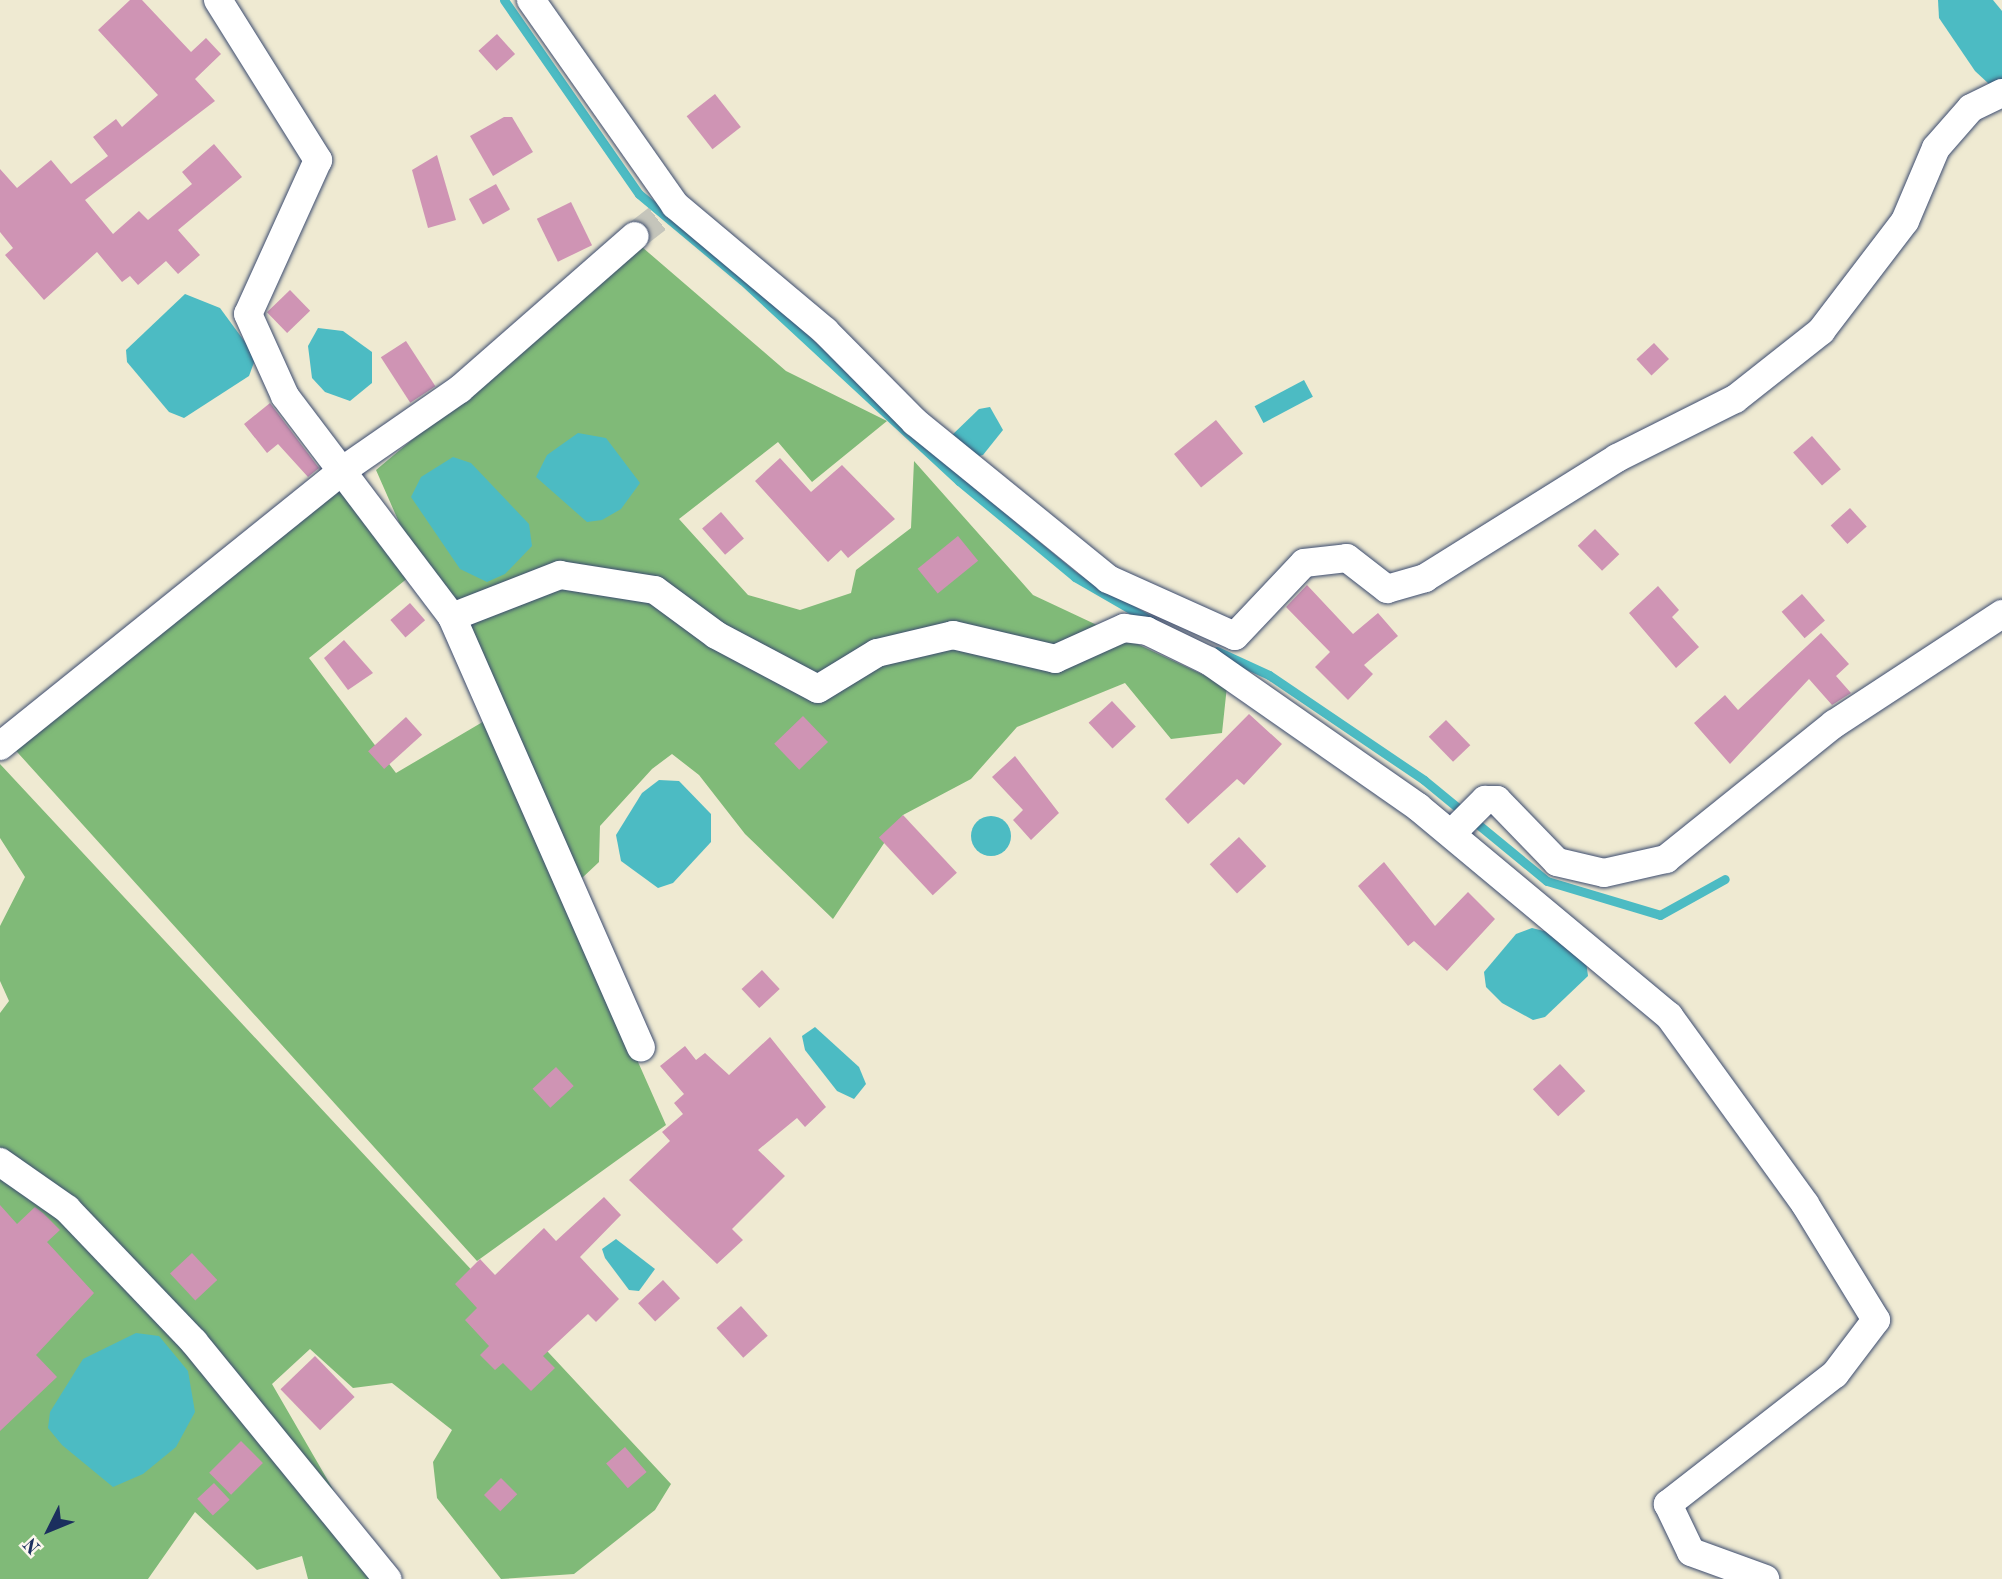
<!DOCTYPE html>
<style>
body{margin:0}
#map{position:relative;width:2002px;height:1579px;overflow:hidden;background:#efead2;font-family:"Old Standard TT",serif}
div>[style]{position:absolute}
.forest>*{inset:0;background:#80ba78}
.water>*{inset:0;background:#4cbbc3;transform-origin:0 0}
.round{border-radius:50%}
.stream>*{height:9px;margin:-4.5px;padding:0 4.5px;transform-origin:4.5px;border-radius:4.5px;background:#4cbbc3}
.building>*{inset:0;background:#cf94b4;transform-origin:0 0}
.minor-tunnel>*{height:28px;margin-top:-14px;transform-origin:0;background:repeating-linear-gradient(90deg,#c5c5bb 0 28px,transparent 0 42px)}
.roads{filter:drop-shadow(0 0 2px #3b4b6f) drop-shadow(0 0 2px #3b4b6f)}
.minor>*{height:28px;margin:-14px;padding:0 14px;transform-origin:14px;border-radius:14px;background:#fff}
span{translate:-50% -50%;white-space:nowrap;text-align:center;line-height:1.15;-webkit-text-stroke:6px #fbf7ec;paint-order:stroke}
.north{position:absolute;left:14px;top:1495px;width:70px;height:70px;-webkit-text-stroke:5px #fbf7ec;paint-order:stroke;rotate:227deg;font-size:19px;font-weight:700;line-height:28px;text-align:center;color:#1b2f5e}
.north::after{content:'';display:block;margin:auto;width:24px;height:32px;background:#1b2f5e;clip-path:polygon(50% 0,100% 100%,50% 72%,0 100%)}
</style>
<div id="map">
<div class="forest">
<div style="clip-path:polygon(642px 247px,786px 371px,887px 421px,812px 482px,778px 442px,679px 519px,748px 595px,800px 610px,851px 593px,856px 570px,911px 528px,914px 461px,1033px 595px,1227px 686px,1222px 733px,1171px 739px,1125px 683px,1017px 727px,971px 779px,903px 815px,833px 919px,745px 834px,699px 775px,672px 754px,652px 769px,600px 826px,599px 862px,564px 895px,666px 1125px,477px 1261px,9px 743px,340px 481px,409px 577px,309px 658px,396px 773px,486px 720px,376px 470px)"></div>
<div style="clip-path:polygon(0 764px,671px 1484px,655px 1510px,574px 1574px,501px 1579px,437px 1498px,433px 1462px,452px 1430px,392px 1383px,353px 1388px,310px 1349px,272px 1384px,385px 1579px,308px 1579px,302px 1556px,257px 1570px,195px 1512px,148px 1579px,0 1579px,0 1013px,9px 1001px,0 981px,0 926px,25px 877px,0 838px)"></div>
</div>
<div class="water">
<div style="clip-path:polygon(1938px 0,1993px 0,2002px 11px,2002px 85px,1989px 84px,1975px 71px,1939px 18px)"></div>
<div style="clip-path:polygon(185px 294px,220px 308px,256px 357px,249px 376px,184px 418px,169px 412px,127px 362px,126px 350px)"></div>
<div style="clip-path:polygon(318px 328px,343px 331px,372px 352px,372px 383px,350px 401px,325px 392px,312px 378px,308px 346px)"></div>
<div style="left:1304px;top:380px;width:19px;height:56px;rotate:62deg"></div>
<div style="clip-path:polygon(990px 407px,1003px 430px,983px 455px,971px 458px,950px 437px,979px 409px)"></div>
<div style="clip-path:polygon(578px 433px,606px 438px,640px 483px,621px 509px,602px 520px,587px 522px,536px 477px,547px 455px)"></div>
<div style="clip-path:polygon(453px 457px,471px 463px,529px 524px,532px 546px,505px 574px,487px 582px,460px 569px,411px 497px,421px 477px)"></div>
<div style="clip-path:polygon(659px 780px,679px 781px,711px 814px,711px 842px,673px 883px,658px 888px,621px 861px,616px 835px,642px 793px)"></div>
<div class="round" style="left:971px;top:816px;width:40px;height:40px"></div>
<div style="clip-path:polygon(1532px 928px,1548px 932px,1586px 961px,1588px 976px,1545px 1017px,1533px 1020px,1502px 1003px,1486px 987px,1484px 972px,1516px 934px)"></div>
<div style="clip-path:polygon(815px 1027px,859px 1067px,866px 1084px,854px 1099px,837px 1091px,805px 1050px,802px 1036px)"></div>
<div style="clip-path:polygon(616px 1239px,655px 1269px,639px 1291px,629px 1290px,605px 1258px,602px 1249px)"></div>
<div style="clip-path:polygon(136px 1333px,159px 1336px,188px 1371px,195px 1412px,176px 1447px,143px 1474px,113px 1487px,62px 1445px,48px 1428px,50px 1412px,83px 1359px)"></div>
</div>
<div class="stream">
<div style="left:504px;top:0;width:236px;rotate:55.2deg"></div>
<div style="left:639px;top:194px;width:134px;rotate:39.9deg"></div>
<div style="left:742px;top:280px;width:296px;rotate:42.8deg"></div>
<div style="left:959px;top:481px;width:151px;rotate:39.6deg"></div>
<div style="left:1075px;top:577px;width:90px;rotate:30deg"></div>
<div style="left:1217px;top:651px;width:57px;rotate:24.8deg"></div>
<div style="left:1269px;top:675px;width:187px;rotate:34.1deg"></div>
<div style="left:1424px;top:780px;width:159px;rotate:39.4deg"></div>
<div style="left:1547px;top:881px;width:118px;rotate:16.7deg"></div>
<div style="left:1660px;top:915px;width:74px;rotate:-29deg"></div>
</div>
<div class="building">
<div style="clip-path:polygon(130px 0,142px 0,191px 52px,206px 38px,221px 54px,195px 79px,215px 101px,85px 200px,113px 234px,139px 211px,148px 220px,192px 184px,182px 172px,214px 144px,242px 177px,178px 230px,200px 255px,178px 274px,166px 261px,138px 285px,130px 276px,122px 282px,97px 252px,44px 300px,5px 255px,13px 248px,0 232px,0 169px,17px 188px,51px 160px,71px 184px,108px 156px,93px 137px,116px 119px,122px 127px,158px 95px,98px 30px)"></div>
<div style="left:497px;top:34px;width:27px;height:25px;rotate:48deg"></div>
<div style="left:715px;top:94px;width:42px;height:36px;rotate:52deg"></div>
<div style="clip-path:polygon(504px 117px,512px 117px,533px 152px,493px 176px,470px 136px)"></div>
<div style="clip-path:polygon(437px 155px,456px 220px,428px 228px,412px 170px)"></div>
<div style="left:496px;top:184px;width:29px;height:31px;rotate:61deg"></div>
<div style="left:571px;top:202px;width:48px;height:38px;rotate:64deg"></div>
<div style="left:290px;top:290px;width:29px;height:32px;rotate:46deg"></div>
<div style="left:406px;top:341px;width:54px;height:30px;rotate:57deg"></div>
<div style="left:1654px;top:343px;width:22px;height:24px;rotate:47deg"></div>
<div style="clip-path:polygon(270px 403px,319px 468px,308px 477px,278px 444px,267px 453px,244px 424px)"></div>
<div style="left:1216px;top:420px;width:43px;height:54px;rotate:51deg"></div>
<div style="left:1812px;top:436px;width:44px;height:25px;rotate:49deg"></div>
<div style="clip-path:polygon(780px 458px,811px 492px,842px 465px,895px 519px,848px 558px,841px 550px,828px 562px,755px 481px)"></div>
<div style="left:1850px;top:508px;width:25px;height:26px;rotate:48deg"></div>
<div style="left:721px;top:512px;width:35px;height:25px;rotate:49deg"></div>
<div style="left:1595px;top:529px;width:35px;height:24px;rotate:46deg"></div>
<div style="left:958px;top:536px;width:32px;height:52px;rotate:51deg"></div>
<div style="clip-path:polygon(1307px 585px,1353px 634px,1378px 613px,1398px 636px,1364px 665px,1373px 674px,1348px 700px,1315px 667px,1330px 652px,1286px 607px)"></div>
<div style="clip-path:polygon(1658px 586px,1679px 610px,1672px 617px,1699px 647px,1676px 668px,1629px 613px)"></div>
<div style="left:1802px;top:594px;width:35px;height:27px;rotate:49deg"></div>
<div style="left:410px;top:603px;width:23px;height:26px;rotate:49deg"></div>
<div style="clip-path:polygon(1821px 633px,1849px 664px,1836px 676px,1851px 693px,1832px 705px,1809px 679px,1730px 764px,1694px 723px,1725px 695px,1738px 710px)"></div>
<div style="clip-path:polygon(344px 640px,373px 673px,348px 690px,324px 658px)"></div>
<div style="left:1112px;top:701px;width:35px;height:32px;rotate:47deg"></div>
<div style="clip-path:polygon(1249px 714px,1282px 744px,1244px 785px,1237px 779px,1188px 824px,1165px 799px)"></div>
<div style="left:803px;top:716px;width:36px;height:40px;rotate:46deg"></div>
<div style="left:406px;top:717px;width:24px;height:51px;rotate:48deg"></div>
<div style="left:1446px;top:720px;width:35px;height:24px;rotate:46deg"></div>
<div style="clip-path:polygon(1015px 756px,1059px 813px,1031px 840px,1013px 820px,1023px 810px,992px 777px)"></div>
<div style="left:903px;top:815px;width:79px;height:33px;rotate:47deg"></div>
<div style="left:1239px;top:837px;width:40px;height:40px;rotate:47deg"></div>
<div style="clip-path:polygon(1384px 862px,1435px 926px,1468px 892px,1495px 919px,1447px 971px,1414px 941px,1408px 946px,1358px 886px)"></div>
<div style="left:762px;top:970px;width:26px;height:28px;rotate:47deg"></div>
<div style="clip-path:polygon(770px 1037px,826px 1107px,805px 1127px,797px 1118px,758px 1150px,785px 1176px,732px 1229px,743px 1240px,717px 1264px,629px 1180px,670px 1141px,662px 1132px,683px 1114px,674px 1103px,684px 1094px,660px 1066px,685px 1046px,696px 1060px,705px 1053px,729px 1075px)"></div>
<div style="left:1560px;top:1064px;width:37px;height:37px;rotate:47deg"></div>
<div style="left:556px;top:1067px;width:26px;height:32px;rotate:47deg"></div>
<div style="clip-path:polygon(604px 1197px,621px 1215px,580px 1257px,619px 1299px,596px 1322px,588px 1314px,543px 1356px,555px 1368px,531px 1391px,503px 1363px,495px 1370px,480px 1355px,489px 1346px,465px 1320px,477px 1308px,455px 1284px,480px 1259px,495px 1275px,544px 1228px,556px 1241px)"></div>
<div style="clip-path:polygon(0 1205px,17px 1224px,35px 1207px,43px 1213px,60px 1230px,47px 1242px,94px 1293px,36px 1355px,57px 1377px,0 1431px)"></div>
<div style="left:192px;top:1253px;width:37px;height:30px;rotate:47deg"></div>
<div style="left:663px;top:1280px;width:25px;height:34px;rotate:47deg"></div>
<div style="left:741px;top:1306px;width:40px;height:33px;rotate:48deg"></div>
<div style="left:315px;top:1356px;width:57px;height:48px;rotate:46deg"></div>
<div style="left:241px;top:1441px;width:31px;height:45px;rotate:45deg"></div>
<div style="left:625px;top:1447px;width:33px;height:25px;rotate:49deg"></div>
<div style="left:501px;top:1478px;width:23px;height:24px;rotate:45deg"></div>
<div style="left:214px;top:1483px;width:23px;height:23px;rotate:47deg"></div>
</div>
<div class="minor-tunnel">
<div style="left:635px;top:236px;width:51px;rotate:-37.8deg"></div>
</div>
<div class="roads">
<div class="minor">
<div style="left:218px;top:0;width:189px;rotate:58deg"></div>
<div style="left:318px;top:160px;width:169px;rotate:114.4deg"></div>
<div style="left:248px;top:314px;width:90px;rotate:65.7deg"></div>
<div style="left:285px;top:396px;width:277px;rotate:52.9deg"></div>
<div style="left:452px;top:617px;width:470px;rotate:66.3deg"></div>
<div style="left:531px;top:0;width:251px;rotate:54.9deg"></div>
<div style="left:675px;top:205px;width:196px;rotate:40deg"></div>
<div style="left:825px;top:331px;width:128px;rotate:45.3deg"></div>
<div style="left:915px;top:422px;width:249px;rotate:39.1deg"></div>
<div style="left:1108px;top:579px;width:139px;rotate:24.2deg"></div>
<div style="left:1235px;top:636px;width:100px;rotate:-46.6deg"></div>
<div style="left:1304px;top:563px;width:43px;rotate:-6.6deg"></div>
<div style="left:1347px;top:558px;width:51px;rotate:37.8deg"></div>
<div style="left:1387px;top:589px;width:40px;rotate:-16deg"></div>
<div style="left:1425px;top:578px;width:226px;rotate:-32deg"></div>
<div style="left:1617px;top:458px;width:132px;rotate:-26.6deg"></div>
<div style="left:1735px;top:399px;width:110px;rotate:-38.3deg"></div>
<div style="left:1821px;top:331px;width:138px;rotate:-52.6deg"></div>
<div style="left:1905px;top:221px;width:79px;rotate:-67deg"></div>
<div style="left:1936px;top:148px;width:53px;rotate:-48.8deg"></div>
<div style="left:1971px;top:108px;width:34px;rotate:-26deg"></div>
<div style="left:452px;top:617px;width:116px;rotate:-21.3deg"></div>
<div style="left:560px;top:575px;width:96px;rotate:9deg"></div>
<div style="left:655px;top:590px;width:76px;rotate:36.4deg"></div>
<div style="left:716px;top:635px;width:115px;rotate:27.9deg"></div>
<div style="left:818px;top:689px;width:69px;rotate:-31.4deg"></div>
<div style="left:877px;top:653px;width:78px;rotate:-13.3deg"></div>
<div style="left:953px;top:635px;width:105px;rotate:13.2deg"></div>
<div style="left:1055px;top:659px;width:76px;rotate:-24.2deg"></div>
<div style="left:1124px;top:628px;width:23px;rotate:7deg"></div>
<div style="left:1147px;top:631px;width:69px;rotate:25.8deg"></div>
<div style="left:1209px;top:661px;width:255px;rotate:34.9deg"></div>
<div style="left:1418px;top:807px;width:327px;rotate:39.8deg"></div>
<div style="left:1669px;top:1016px;width:232px;rotate:54.1deg"></div>
<div style="left:1805px;top:1204px;width:136px;rotate:58.5deg"></div>
<div style="left:1876px;top:1320px;width:68px;rotate:127.2deg"></div>
<div style="left:1835px;top:1374px;width:212px;rotate:142.1deg"></div>
<div style="left:1668px;top:1504px;width:53px;rotate:64.4deg"></div>
<div style="left:1691px;top:1552px;width:79px;rotate:20deg"></div>
<div style="left:0;top:746px;width:440px;rotate:-38.8deg"></div>
<div style="left:343px;top:470px;width:142px;rotate:-34.7deg"></div>
<div style="left:460px;top:389px;width:232px;rotate:-41.2deg"></div>
<div style="left:1452px;top:833px;width:47px;rotate:-45deg"></div>
<div style="left:1485px;top:800px;width:12px"></div>
<div style="left:1497px;top:800px;width:86px;rotate:45.9deg"></div>
<div style="left:1557px;top:862px;width:48px;rotate:13.2deg"></div>
<div style="left:1604px;top:873px;width:64px;rotate:-12.7deg"></div>
<div style="left:1666px;top:859px;width:216px;rotate:-38.8deg"></div>
<div style="left:1834px;top:724px;width:201px;rotate:-33.2deg"></div>
<div style="left:0;top:1162px;width:82px;rotate:35deg"></div>
<div style="left:67px;top:1209px;width:184px;rotate:46.3deg"></div>
<div style="left:194px;top:1342px;width:306px;rotate:50.8deg"></div>
</div>
</div>
<div class="north">N</div>
</div>
